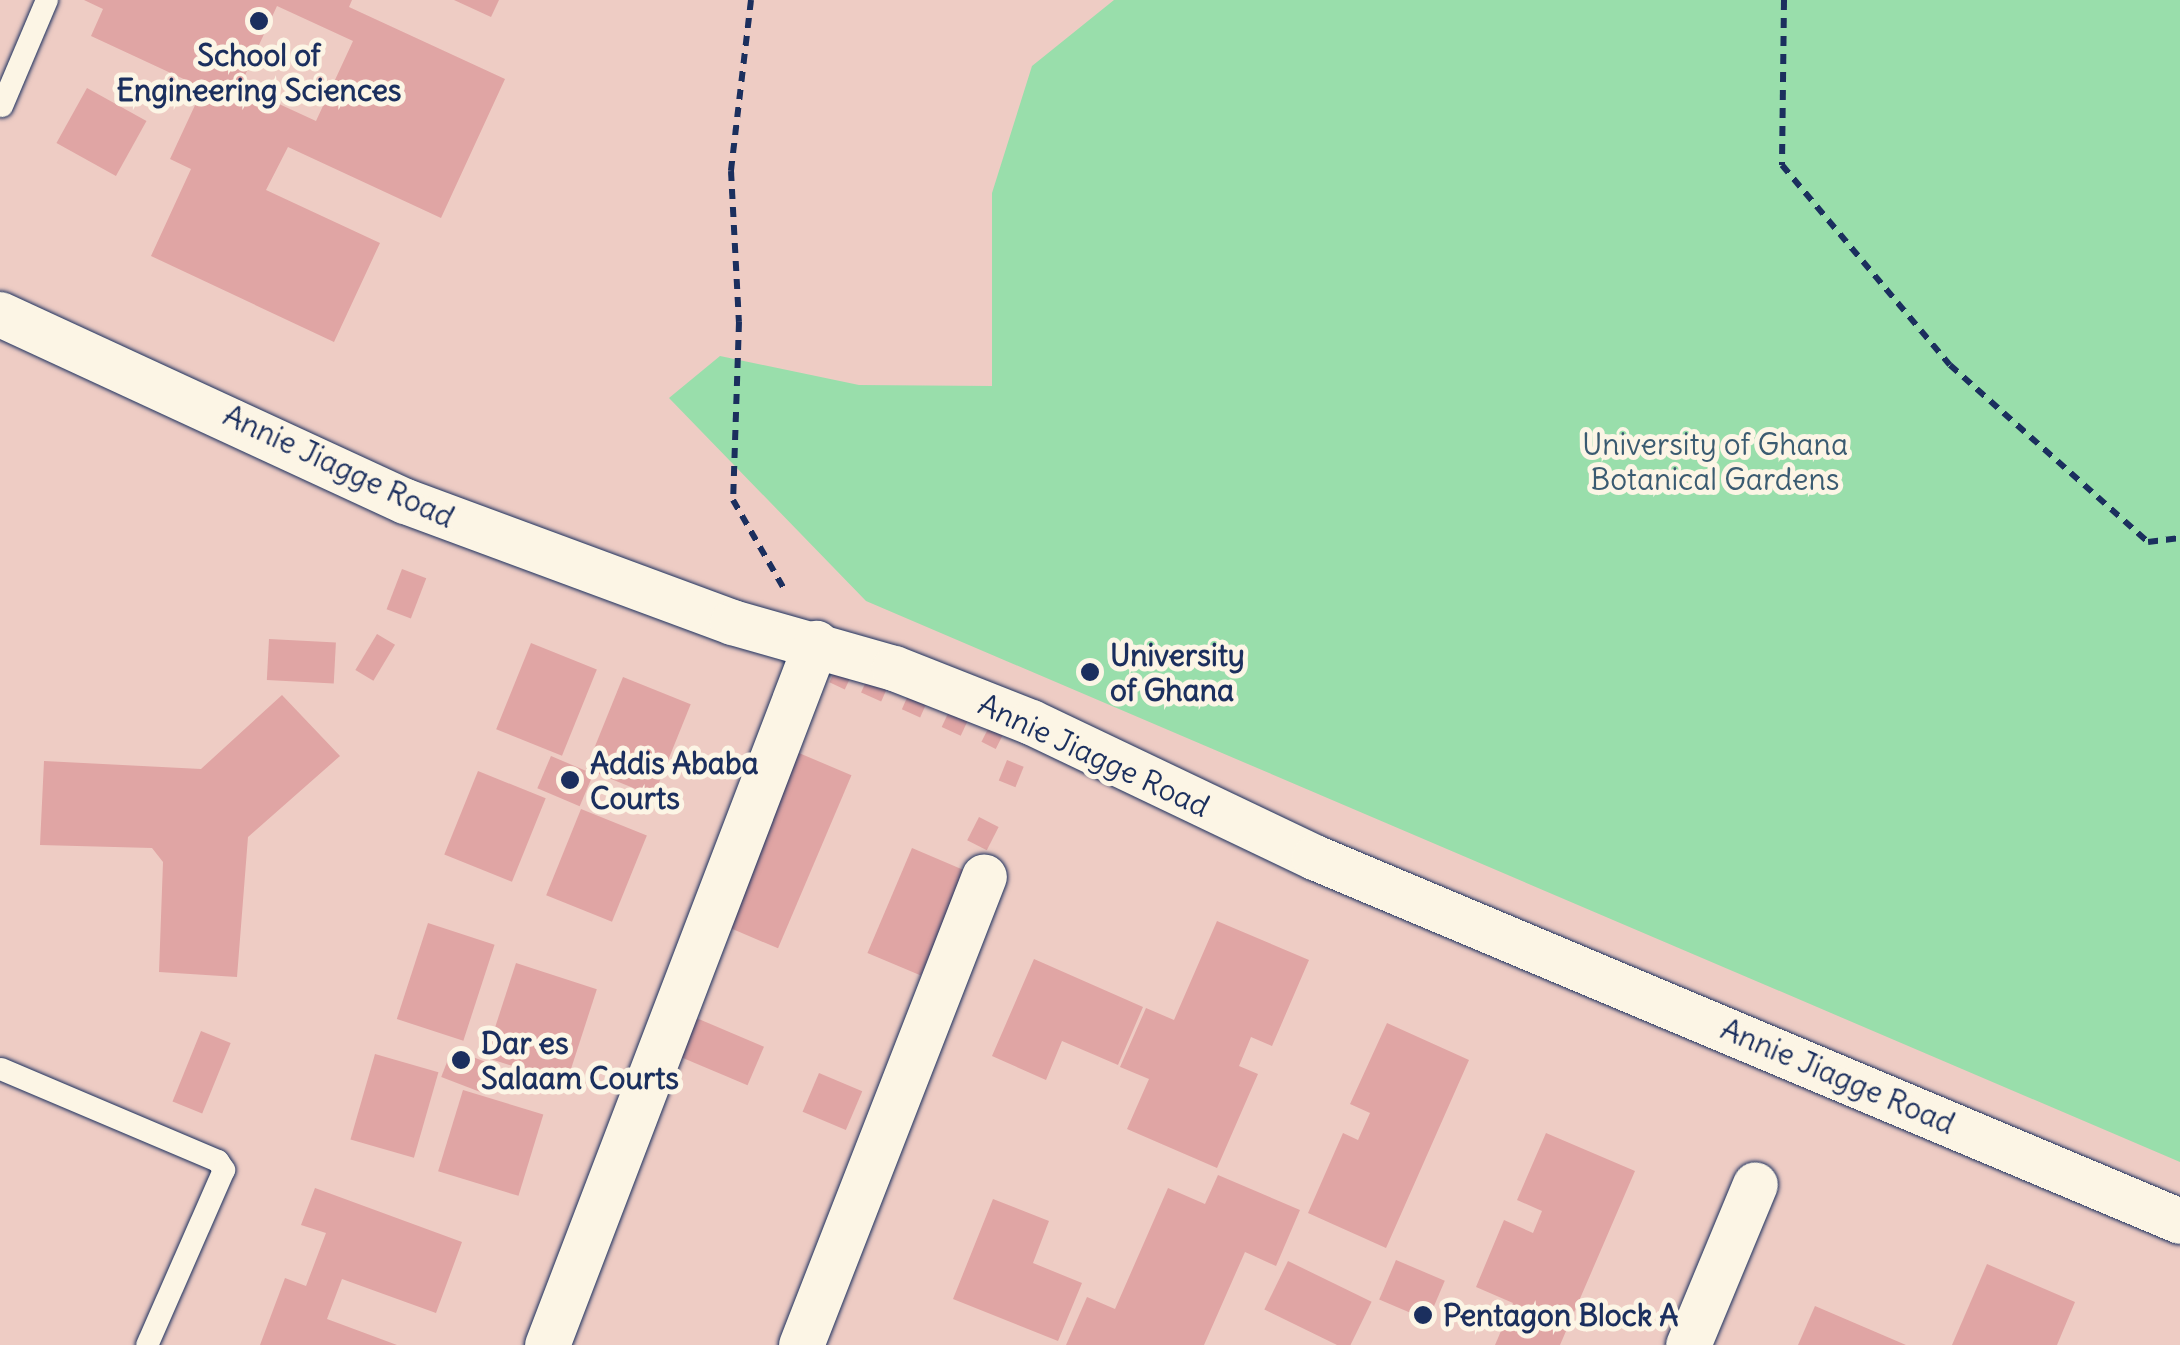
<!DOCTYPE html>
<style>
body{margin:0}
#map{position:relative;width:2180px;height:1345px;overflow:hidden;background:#f4ddd2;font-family:Delius,sans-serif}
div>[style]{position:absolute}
.built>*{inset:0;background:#eeccc4;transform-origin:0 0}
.green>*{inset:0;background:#99deab}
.building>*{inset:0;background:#e0a5a4;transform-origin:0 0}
.path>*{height:6px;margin-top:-3px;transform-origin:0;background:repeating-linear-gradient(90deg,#1b2f5e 0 10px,transparent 0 18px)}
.roads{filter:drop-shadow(0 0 2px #1b2f5e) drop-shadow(0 0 2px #1b2f5e)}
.lane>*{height:22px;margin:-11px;padding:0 11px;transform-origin:11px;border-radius:11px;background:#fcf5e5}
.street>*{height:45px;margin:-22.5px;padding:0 22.5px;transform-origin:22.5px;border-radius:22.5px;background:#fcf5e5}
.dots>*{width:28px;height:28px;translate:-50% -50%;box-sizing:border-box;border:5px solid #fcf5e5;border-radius:50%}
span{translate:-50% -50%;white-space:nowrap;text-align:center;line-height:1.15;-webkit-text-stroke:10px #fcf5e5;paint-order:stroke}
.poi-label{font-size:30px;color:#1b2f5e;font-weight:700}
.left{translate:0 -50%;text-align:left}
.park-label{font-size:30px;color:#3a5b71}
.street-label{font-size:30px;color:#1b2f5e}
</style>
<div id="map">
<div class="built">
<div style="left:0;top:0;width:2180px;height:1345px"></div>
</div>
<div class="green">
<div style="clip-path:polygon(1114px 0,2180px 0,2180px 1162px,866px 601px,669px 398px,720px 356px,859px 385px,992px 386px,992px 193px,1032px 66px)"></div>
</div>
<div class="building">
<div style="clip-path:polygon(evenodd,84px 0,352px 0,349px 7px,505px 79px,441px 218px,288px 147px,266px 190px,380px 243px,334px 342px,151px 256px,191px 169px,170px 159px,203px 88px,91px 36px,103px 9px,84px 0,277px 6px,353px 41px,316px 121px,240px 86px,277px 6px)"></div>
<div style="clip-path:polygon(454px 0,499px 0,491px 17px)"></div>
<div style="left:87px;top:88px;width:68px;height:63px;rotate:29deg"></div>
<div style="left:402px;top:569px;width:26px;height:43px;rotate:21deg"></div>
<div style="left:377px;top:634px;width:21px;height:42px;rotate:31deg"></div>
<div style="left:269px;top:639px;width:67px;height:41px;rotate:3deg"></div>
<div style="left:531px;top:643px;width:71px;height:93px;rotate:22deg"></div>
<div style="left:837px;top:666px;width:17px;height:18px;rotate:25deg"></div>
<div style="left:623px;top:677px;width:73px;height:99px;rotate:22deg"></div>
<div style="left:868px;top:677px;width:22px;height:17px;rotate:24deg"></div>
<div style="left:910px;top:691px;width:20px;height:20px;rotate:24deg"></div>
<div style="clip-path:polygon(282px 695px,340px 756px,248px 837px,237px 977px,159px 972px,163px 862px,152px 848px,40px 845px,44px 761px,201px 769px)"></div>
<div style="left:951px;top:707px;width:21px;height:22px;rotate:25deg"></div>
<div style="left:991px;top:723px;width:16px;height:21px;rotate:27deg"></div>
<div style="left:799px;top:753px;width:57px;height:188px;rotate:23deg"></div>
<div style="left:551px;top:756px;width:46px;height:35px;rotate:23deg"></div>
<div style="left:1007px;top:760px;width:18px;height:22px;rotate:22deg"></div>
<div style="left:478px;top:771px;width:73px;height:90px;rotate:22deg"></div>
<div style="left:581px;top:809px;width:71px;height:93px;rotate:22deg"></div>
<div style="left:979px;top:817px;width:22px;height:26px;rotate:27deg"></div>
<div style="left:912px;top:848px;width:58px;height:114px;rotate:23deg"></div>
<div style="clip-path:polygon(1217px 921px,1309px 960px,1272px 1046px,1251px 1037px,1239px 1066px,1258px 1074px,1217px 1168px,1127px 1129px,1149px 1079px,1120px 1067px,1146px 1008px,1174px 1020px)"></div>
<div style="left:428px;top:923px;width:70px;height:101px;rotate:18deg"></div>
<div style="clip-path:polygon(1034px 959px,1143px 1007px,1118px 1065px,1062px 1041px,1046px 1080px,992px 1056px)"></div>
<div style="left:516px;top:963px;width:85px;height:99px;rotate:18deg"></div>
<div style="left:694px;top:1017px;width:76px;height:42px;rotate:23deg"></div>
<div style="clip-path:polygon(1387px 1023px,1469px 1060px,1386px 1248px,1308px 1213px,1343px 1133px,1358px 1140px,1370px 1113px,1350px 1104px)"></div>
<div style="left:201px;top:1031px;width:32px;height:76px;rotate:22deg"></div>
<div style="left:452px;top:1049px;width:44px;height:30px;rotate:21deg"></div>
<div style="left:375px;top:1054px;width:66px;height:89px;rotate:16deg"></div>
<div style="left:819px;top:1073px;width:47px;height:42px;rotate:23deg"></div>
<div style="left:463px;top:1090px;width:84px;height:85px;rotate:17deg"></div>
<div style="clip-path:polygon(1546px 1133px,1635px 1171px,1560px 1345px,1495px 1345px,1513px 1303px,1476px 1287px,1504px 1220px,1533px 1233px,1542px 1211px,1517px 1200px)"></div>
<div style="clip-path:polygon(1218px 1175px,1300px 1210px,1276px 1266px,1245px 1252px,1204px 1345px,1066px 1345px,1087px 1297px,1115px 1309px,1168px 1188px,1205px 1204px)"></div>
<div style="clip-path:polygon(315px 1188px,462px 1242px,436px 1313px,342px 1279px,327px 1319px,397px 1345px,260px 1345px,285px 1278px,306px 1286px,326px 1233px,301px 1225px)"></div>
<div style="clip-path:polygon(993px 1199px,1049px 1221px,1033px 1263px,1082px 1283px,1058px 1341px,953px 1299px)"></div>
<div style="left:1396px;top:1260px;width:53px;height:43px;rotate:23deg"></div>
<div style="left:1288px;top:1261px;width:93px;height:54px;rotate:26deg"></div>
<div style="clip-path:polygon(1987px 1264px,2075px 1302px,2057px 1345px,1952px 1345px)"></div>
<div style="clip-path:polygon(1815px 1306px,1906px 1345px,1798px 1345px)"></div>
</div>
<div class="path">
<div style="left:751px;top:0;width:172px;rotate:96.7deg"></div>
<div style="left:731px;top:171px;width:151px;rotate:87deg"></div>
<div style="left:739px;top:322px;width:178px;rotate:91.9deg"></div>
<div style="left:733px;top:500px;width:106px;rotate:60.1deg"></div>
<div style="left:1784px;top:0;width:165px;rotate:90.7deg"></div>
<div style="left:1782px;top:165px;width:261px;rotate:50deg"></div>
<div style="left:1950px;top:365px;width:266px;rotate:41.8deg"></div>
<div style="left:2148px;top:542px;width:32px;rotate:-7deg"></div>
</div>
<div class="roads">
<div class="lane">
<div style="left:2px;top:106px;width:115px;rotate:-67deg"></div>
<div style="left:1px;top:1069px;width:236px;rotate:23deg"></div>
<div style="left:218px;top:1161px;width:11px;rotate:56deg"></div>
<div style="left:224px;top:1170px;width:191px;rotate:113.7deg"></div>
</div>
<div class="street">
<div style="left:0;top:314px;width:446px;rotate:24.8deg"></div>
<div style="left:405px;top:501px;width:349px;rotate:20.3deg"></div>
<div style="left:732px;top:622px;width:168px;rotate:15.9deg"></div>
<div style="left:894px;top:668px;width:147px;rotate:21.5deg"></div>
<div style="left:1031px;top:722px;width:314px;rotate:25.5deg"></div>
<div style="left:1314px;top:857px;width:939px;rotate:22.8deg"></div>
<div style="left:547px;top:1345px;width:752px;rotate:-69.03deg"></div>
<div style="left:801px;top:1345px;width:503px;rotate:-68.68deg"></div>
<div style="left:1688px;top:1345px;width:174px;rotate:-67.4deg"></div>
</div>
</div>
<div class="dots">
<div style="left:259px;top:21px;background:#1b2f5e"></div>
<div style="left:1090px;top:672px;background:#1b2f5e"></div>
<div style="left:570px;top:780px;background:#1b2f5e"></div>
<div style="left:461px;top:1060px;background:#1b2f5e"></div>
<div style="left:1423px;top:1315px;background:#1b2f5e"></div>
</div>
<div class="poi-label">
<span style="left:259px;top:72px">School of<br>Engineering Sciences</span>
<span class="left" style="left:1110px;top:672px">University<br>of Ghana</span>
<span class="left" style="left:590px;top:780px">Addis Ababa<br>Courts</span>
<span class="left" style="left:481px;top:1060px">Dar es<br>Salaam Courts</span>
<span class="left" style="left:1443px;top:1315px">Pentagon Block A</span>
</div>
<div class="park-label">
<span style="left:1715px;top:461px">University of Ghana<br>Botanical Gardens</span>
</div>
<div class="street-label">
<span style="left:339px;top:466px;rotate:25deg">Annie Jiagge Road</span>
<span style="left:1094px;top:755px;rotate:25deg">Annie Jiagge Road</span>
<span style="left:1838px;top:1076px;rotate:23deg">Annie Jiagge Road</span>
</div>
</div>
